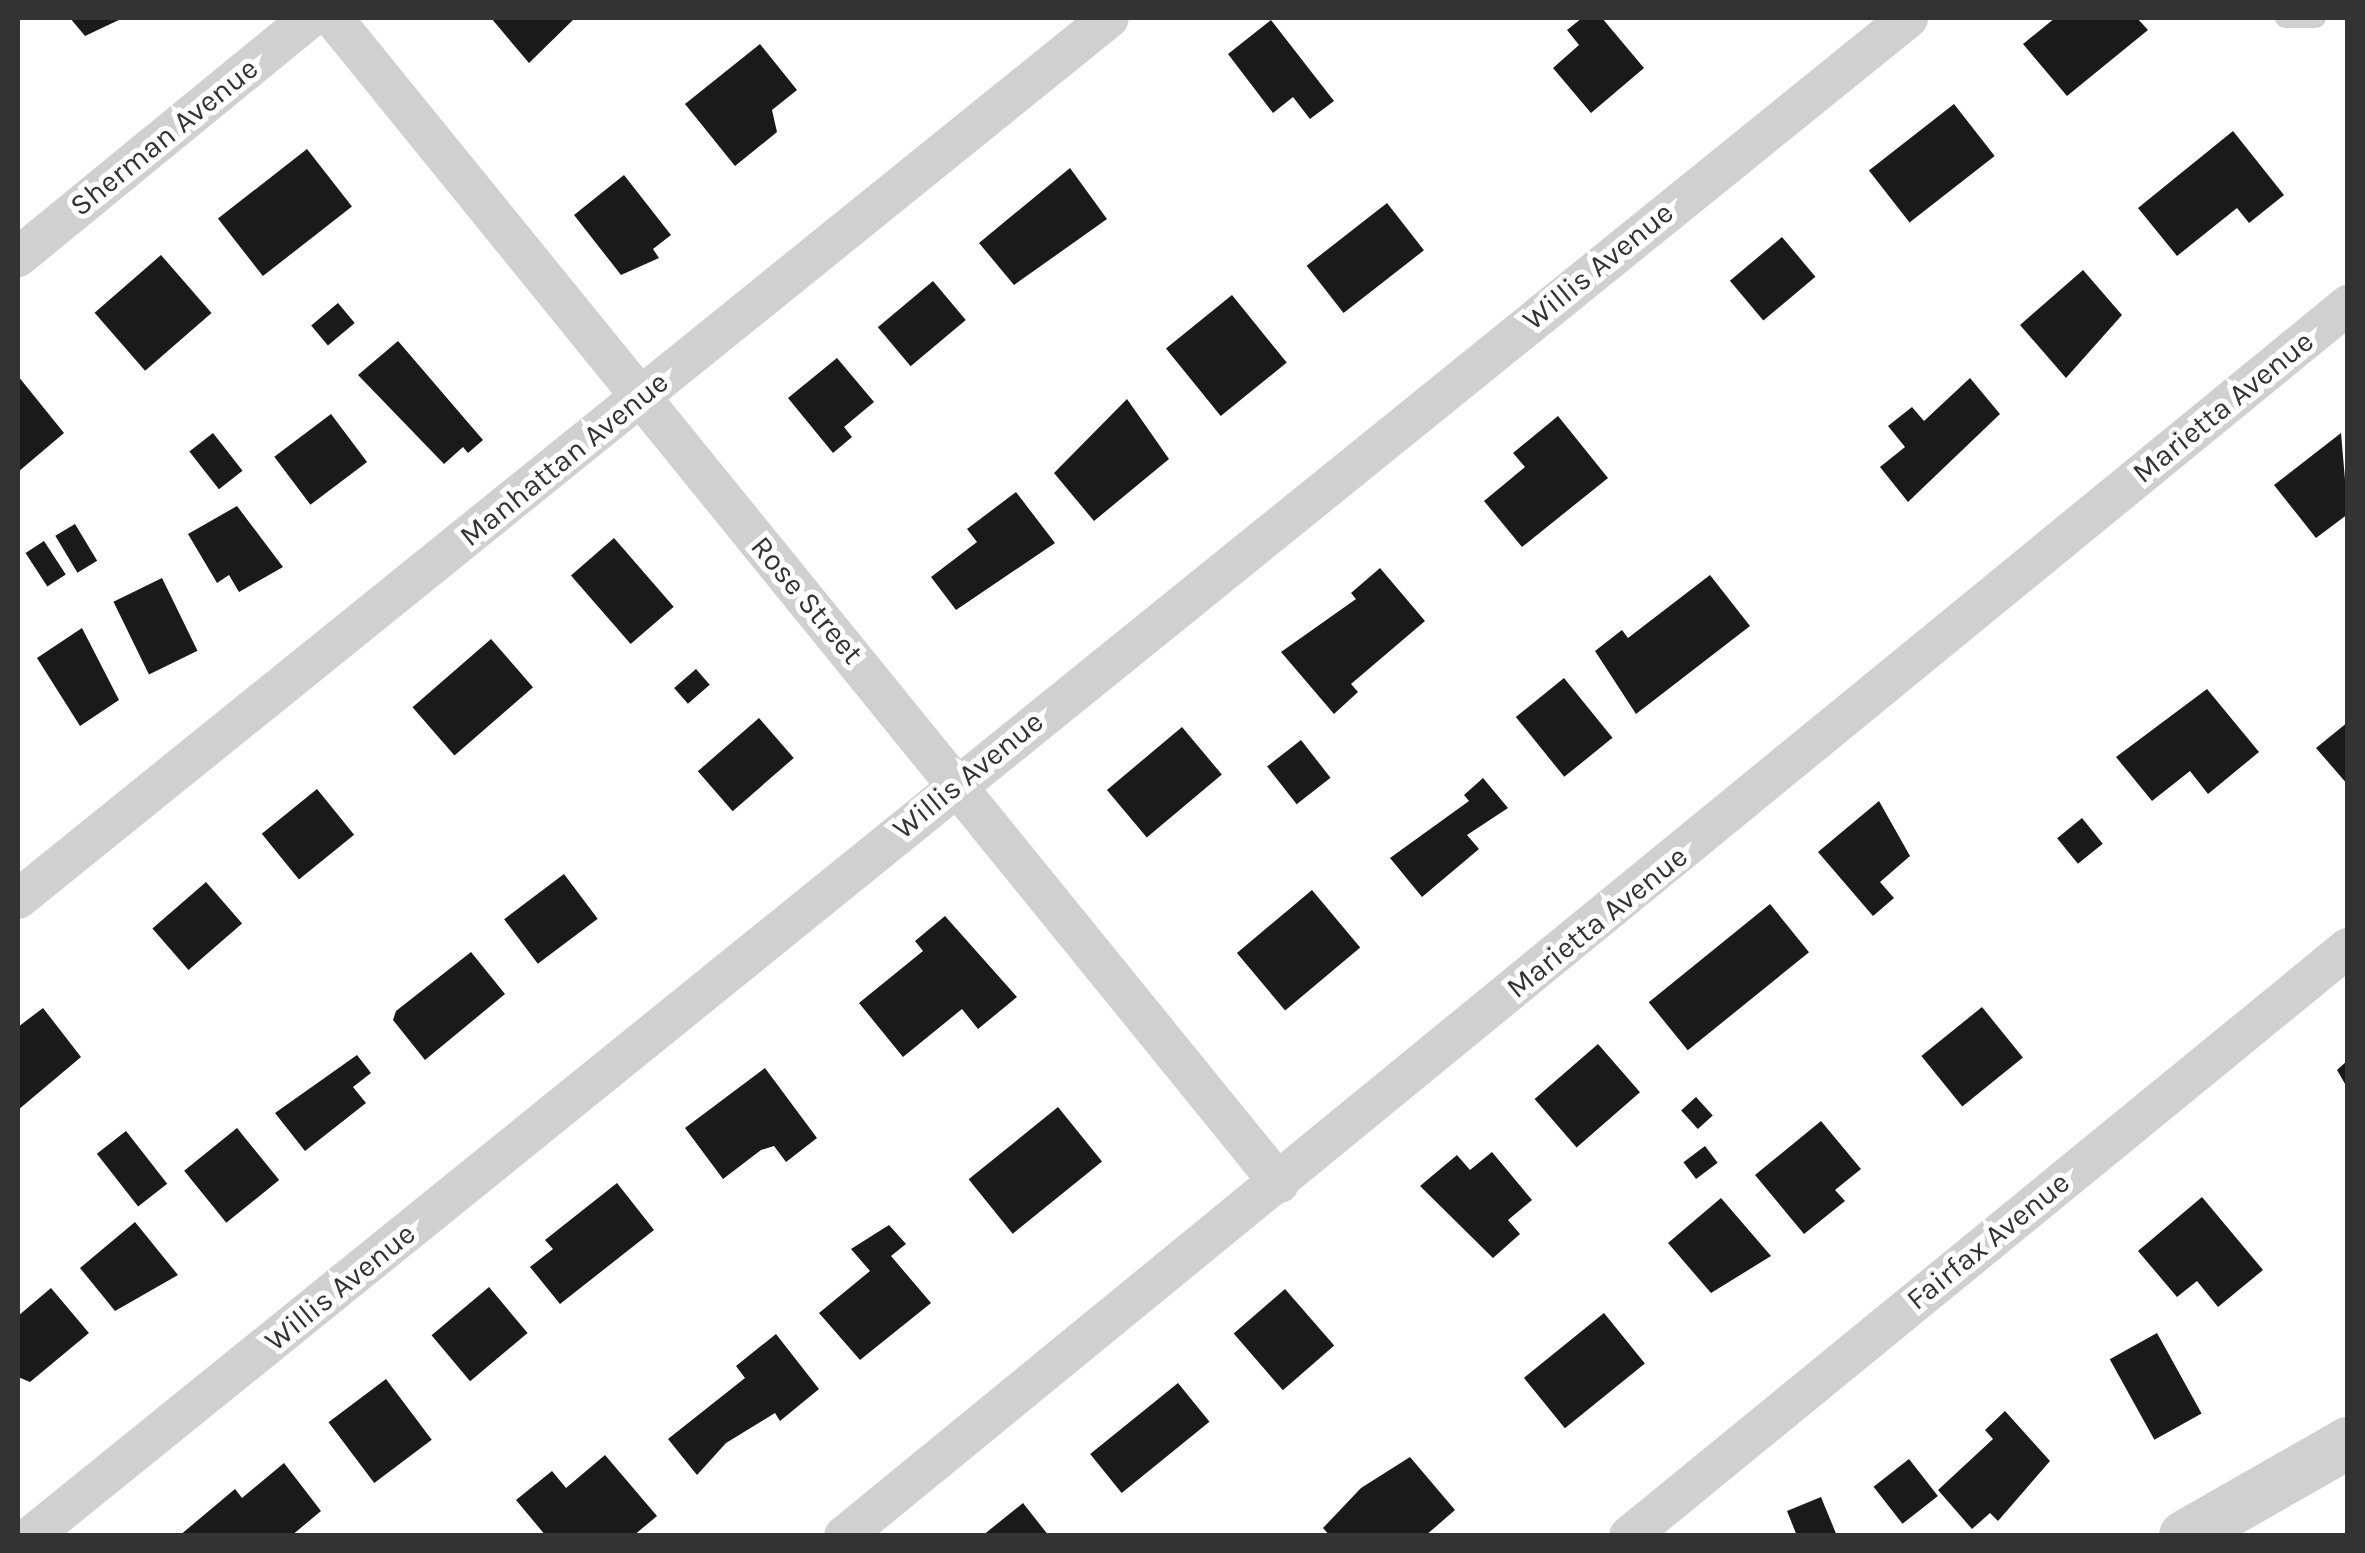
<!DOCTYPE html>
<style>
body{margin:0}
#map{position:relative;width:2365px;height:1553px;overflow:hidden;background:#fff;font-family:Karla,sans-serif}
div>[style]{position:absolute}
.building>*{inset:0;background:#1a1a1a;transform-origin:0 0}
.service>*{height:20px;margin:-10px;padding:0 10px;transform-origin:10px;border-radius:10px;background:#d0d0d0}
.minor>*{height:40px;margin:-20px;padding:0 20px;transform-origin:20px;border-radius:20px;background:#d0d0d0}
.tertiary>*{height:52px;margin:-26px;padding:0 26px;transform-origin:26px;border-radius:26px;background:#d0d0d0}
span{translate:-50% -50%;white-space:nowrap;text-align:center;line-height:1.15;-webkit-text-stroke:10px #fff;paint-order:stroke}
.street-label{font-size:30px;color:#333}
.frame{position:absolute;inset:0;border:20px solid #333;pointer-events:none}
</style>
<div id="map">
<div class="building">
<div style="clip-path:polygon(70px 18px,123px 18px,85px 36px)"></div>
<div style="clip-path:polygon(491px 18px,575px 18px,529px 63px)"></div>
<div style="clip-path:polygon(1582px 18px,1602px 18px,1644px 68px,1591px 113px,1553px 68px,1579px 45px,1567px 30px)"></div>
<div style="clip-path:polygon(2055px 18px,2137px 18px,2148px 30px,2067px 96px,2023px 44px)"></div>
<div style="clip-path:polygon(1271px 20px,1334px 101px,1310px 119px,1293px 97px,1273px 113px,1228px 54px)"></div>
<div style="clip-path:polygon(760px 44px,797px 90px,772px 110px,777px 132px,735px 166px,685px 104px)"></div>
<div style="left:1954px;top:104px;width:66px;height:108px;rotate:52deg"></div>
<div style="clip-path:polygon(2233px 131px,2284px 195px,2249px 223px,2237px 208px,2177px 256px,2138px 208px)"></div>
<div style="left:307px;top:149px;width:73px;height:113px;rotate:52deg"></div>
<div style="clip-path:polygon(1070px 168px,1107px 219px,1014px 285px,979px 243px)"></div>
<div style="clip-path:polygon(624px 175px,671px 235px,653px 249px,659px 258px,621px 275px,574px 215px)"></div>
<div style="left:1387px;top:203px;width:60px;height:102px;rotate:52deg"></div>
<div style="left:1782px;top:237px;width:52px;height:68px;rotate:50deg"></div>
<div style="left:161px;top:255px;width:77px;height:88px;rotate:49deg"></div>
<div style="clip-path:polygon(2083px 270px,2122px 315px,2066px 378px,2020px 325px)"></div>
<div style="left:933px;top:281px;width:51px;height:72px;rotate:50deg"></div>
<div style="left:1232px;top:295px;width:87px;height:85px;rotate:51deg"></div>
<div style="left:338px;top:303px;width:26px;height:35px;rotate:50deg"></div>
<div style="clip-path:polygon(398px 341px,483px 440px,468px 453px,463px 447px,444px 464px,358px 375px)"></div>
<div style="clip-path:polygon(837px 358px,874px 402px,844px 427px,852px 437px,833px 453px,788px 398px)"></div>
<div style="clip-path:polygon(18px 376px,64px 433px,18px 472px)"></div>
<div style="clip-path:polygon(1970px 378px,2000px 414px,1908px 502px,1880px 467px,1905px 447px,1888px 426px,1912px 407px,1924px 421px)"></div>
<div style="clip-path:polygon(1127px 399px,1169px 459px,1094px 521px,1054px 473px)"></div>
<div style="left:331px;top:414px;width:60px;height:71px;rotate:53deg"></div>
<div style="clip-path:polygon(1558px 416px,1608px 478px,1522px 547px,1484px 501px,1525px 467px,1513px 453px)"></div>
<div style="left:213px;top:433px;width:48px;height:30px;rotate:52deg"></div>
<div style="clip-path:polygon(2341px 433px,2348px 514px,2316px 538px,2274px 485px)"></div>
<div style="clip-path:polygon(1016px 492px,1055px 543px,956px 610px,931px 577px,977px 542px,967px 529px)"></div>
<div style="clip-path:polygon(237px 506px,283px 567px,239px 592px,229px 575px,217px 583px,188px 534px)"></div>
<div style="left:75px;top:524px;width:43px;height:23px;rotate:59deg"></div>
<div style="left:614px;top:538px;width:91px;height:57px;rotate:49deg"></div>
<div style="left:44px;top:541px;width:40px;height:22px;rotate:57deg"></div>
<div style="clip-path:polygon(1380px 568px,1425px 621px,1351px 684px,1358px 692px,1334px 714px,1281px 652px,1356px 599px,1351px 593px)"></div>
<div style="clip-path:polygon(1710px 575px,1750px 626px,1636px 714px,1595px 651px,1622px 630px,1628px 638px)"></div>
<div style="left:162px;top:578px;width:81px;height:54px;rotate:64deg"></div>
<div style="clip-path:polygon(82px 628px,119px 700px,80px 726px,37px 658px)"></div>
<div style="left:491px;top:639px;width:64px;height:104px;rotate:49deg"></div>
<div style="left:696px;top:669px;width:21px;height:29px;rotate:49deg"></div>
<div style="left:1564px;top:678px;width:77px;height:62px;rotate:51deg"></div>
<div style="clip-path:polygon(2207px 689px,2259px 752px,2208px 794px,2190px 771px,2152px 801px,2116px 757px)"></div>
<div style="left:759px;top:718px;width:53px;height:81px;rotate:49deg"></div>
<div style="clip-path:polygon(2348px 722px,2348px 785px,2316px 748px)"></div>
<div style="left:1182px;top:727px;width:62px;height:98px;rotate:50deg"></div>
<div style="left:1301px;top:740px;width:48px;height:43px;rotate:52deg"></div>
<div style="clip-path:polygon(1483px 778px,1508px 808px,1467px 835px,1479px 849px,1422px 897px,1390px 858px,1469px 801px,1464px 795px)"></div>
<div style="left:317px;top:789px;width:59px;height:71px;rotate:51deg"></div>
<div style="clip-path:polygon(1879px 801px,1910px 856px,1880px 882px,1894px 898px,1873px 916px,1818px 852px)"></div>
<div style="left:2082px;top:818px;width:33px;height:32px;rotate:51deg"></div>
<div style="left:564px;top:874px;width:56px;height:75px;rotate:53deg"></div>
<div style="left:206px;top:882px;width:55px;height:71px;rotate:49deg"></div>
<div style="left:1312px;top:890px;width:75px;height:98px;rotate:50deg"></div>
<div style="left:1770px;top:904px;width:62px;height:156px;rotate:51deg"></div>
<div style="clip-path:polygon(945px 916px,1017px 997px,978px 1029px,962px 1009px,903px 1057px,859px 1003px,923px 951px,915px 941px)"></div>
<div style="clip-path:polygon(471px 952px,505px 994px,425px 1060px,393px 1020px,396px 1011px)"></div>
<div style="left:1982px;top:1007px;width:65px;height:78px;rotate:51deg"></div>
<div style="clip-path:polygon(43px 1008px,81px 1057px,18px 1110px,18px 1027px)"></div>
<div style="left:1598px;top:1044px;width:64px;height:84px;rotate:49deg"></div>
<div style="clip-path:polygon(357px 1055px,371px 1073px,353px 1087px,366px 1103px,305px 1151px,275px 1113px)"></div>
<div style="clip-path:polygon(2348px 1060px,2348px 1089px,2337px 1070px)"></div>
<div style="clip-path:polygon(765px 1068px,817px 1138px,786px 1162px,774px 1146px,761px 1150px,723px 1179px,685px 1128px)"></div>
<div style="left:1696px;top:1097px;width:25px;height:20px;rotate:48deg"></div>
<div style="left:1058px;top:1107px;width:70px;height:115px;rotate:51deg"></div>
<div style="clip-path:polygon(1821px 1121px,1861px 1169px,1835px 1190px,1845px 1201px,1804px 1234px,1755px 1175px)"></div>
<div style="left:237px;top:1128px;width:67px;height:68px;rotate:51deg"></div>
<div style="left:126px;top:1131px;width:67px;height:37px;rotate:52deg"></div>
<div style="left:1705px;top:1146px;width:21px;height:27px;rotate:53deg"></div>
<div style="clip-path:polygon(1492px 1152px,1532px 1200px,1508px 1220px,1520px 1234px,1493px 1258px,1420px 1186px,1457px 1155px,1470px 1170px)"></div>
<div style="clip-path:polygon(617px 1183px,654px 1230px,560px 1304px,530px 1267px,553px 1249px,545px 1240px)"></div>
<div style="clip-path:polygon(2202px 1197px,2263px 1270px,2218px 1307px,2197px 1281px,2177px 1297px,2138px 1251px)"></div>
<div style="clip-path:polygon(1721px 1198px,1771px 1256px,1711px 1293px,1668px 1243px)"></div>
<div style="clip-path:polygon(135px 1222px,178px 1275px,115px 1311px,80px 1268px)"></div>
<div style="clip-path:polygon(889px 1225px,906px 1244px,891px 1256px,931px 1303px,860px 1360px,819px 1313px,870px 1271px,851px 1249px)"></div>
<div style="left:489px;top:1287px;width:60px;height:75px;rotate:50deg"></div>
<div style="clip-path:polygon(51px 1288px,89px 1333px,30px 1382px,18px 1377px,18px 1316px)"></div>
<div style="left:1285px;top:1289px;width:75px;height:68px;rotate:49deg"></div>
<div style="left:1604px;top:1313px;width:65px;height:103px;rotate:51deg"></div>
<div style="left:2157px;top:1333px;width:92px;height:54px;rotate:61deg"></div>
<div style="clip-path:polygon(776px 1334px,819px 1389px,780px 1421px,775px 1413px,726px 1443px,697px 1475px,668px 1439px,745px 1378px,736px 1366px)"></div>
<div style="left:386px;top:1379px;width:76px;height:72px;rotate:53deg"></div>
<div style="left:1178px;top:1383px;width:50px;height:113px;rotate:51deg"></div>
<div style="clip-path:polygon(2005px 1411px,2050px 1461px,1998px 1521px,1990px 1513px,1972px 1529px,1938px 1490px,1993px 1439px,1985px 1430px)"></div>
<div style="clip-path:polygon(605px 1455px,657px 1516px,633px 1536px,546px 1536px,516px 1500px,552px 1471px,566px 1488px)"></div>
<div style="clip-path:polygon(1410px 1457px,1455px 1510px,1425px 1536px,1330px 1536px,1323px 1528px,1361px 1488px)"></div>
<div style="left:1909px;top:1459px;width:47px;height:45px;rotate:52deg"></div>
<div style="clip-path:polygon(284px 1463px,321px 1511px,291px 1536px,179px 1536px,235px 1489px,242px 1498px)"></div>
<div style="clip-path:polygon(1821px 1497px,1837px 1536px,1797px 1536px,1787px 1511px)"></div>
<div style="clip-path:polygon(1023px 1503px,1049px 1536px,982px 1536px)"></div>
</div>
<div class="service">
<div style="left:2285px;top:18px;width:31px"></div>
</div>
<div class="minor">
<div style="left:333px;top:18px;width:1501px;rotate:50.92deg"></div>
<div style="left:18px;top:257px;width:377px;rotate:-39.3deg"></div>
<div style="left:18px;top:899px;width:1402px;rotate:-38.92deg"></div>
<div style="left:31px;top:1536px;width:2414px;rotate:-38.96deg"></div>
<div style="left:844px;top:1536px;width:1944px;rotate:-39.3deg"></div>
<div style="left:1629px;top:1536px;width:929px;rotate:-39.28deg"></div>
</div>
<div class="tertiary">
<div style="left:2185px;top:1536px;width:188px;rotate:-29.7deg"></div>
</div>
<div class="street-label">
<span style="left:164px;top:137px;rotate:-39deg">Sherman Avenue</span>
<span style="left:1598px;top:266px;rotate:-39deg">Willis Avenue</span>
<span style="left:2223px;top:407px;rotate:-39deg">Marietta Avenue</span>
<span style="left:564px;top:459px;rotate:-39deg">Manhattan Avenue</span>
<span style="left:807px;top:600px;rotate:50deg">Rose Street</span>
<span style="left:968px;top:775px;rotate:-39deg">Willis Avenue</span>
<span style="left:1597px;top:922px;rotate:-39deg">Marietta Avenue</span>
<span style="left:1988px;top:1241px;rotate:-39deg">Fairfax Avenue</span>
<span style="left:340px;top:1287px;rotate:-39deg">Willis Avenue</span>
</div>
<div class="frame"></div>
</div>
